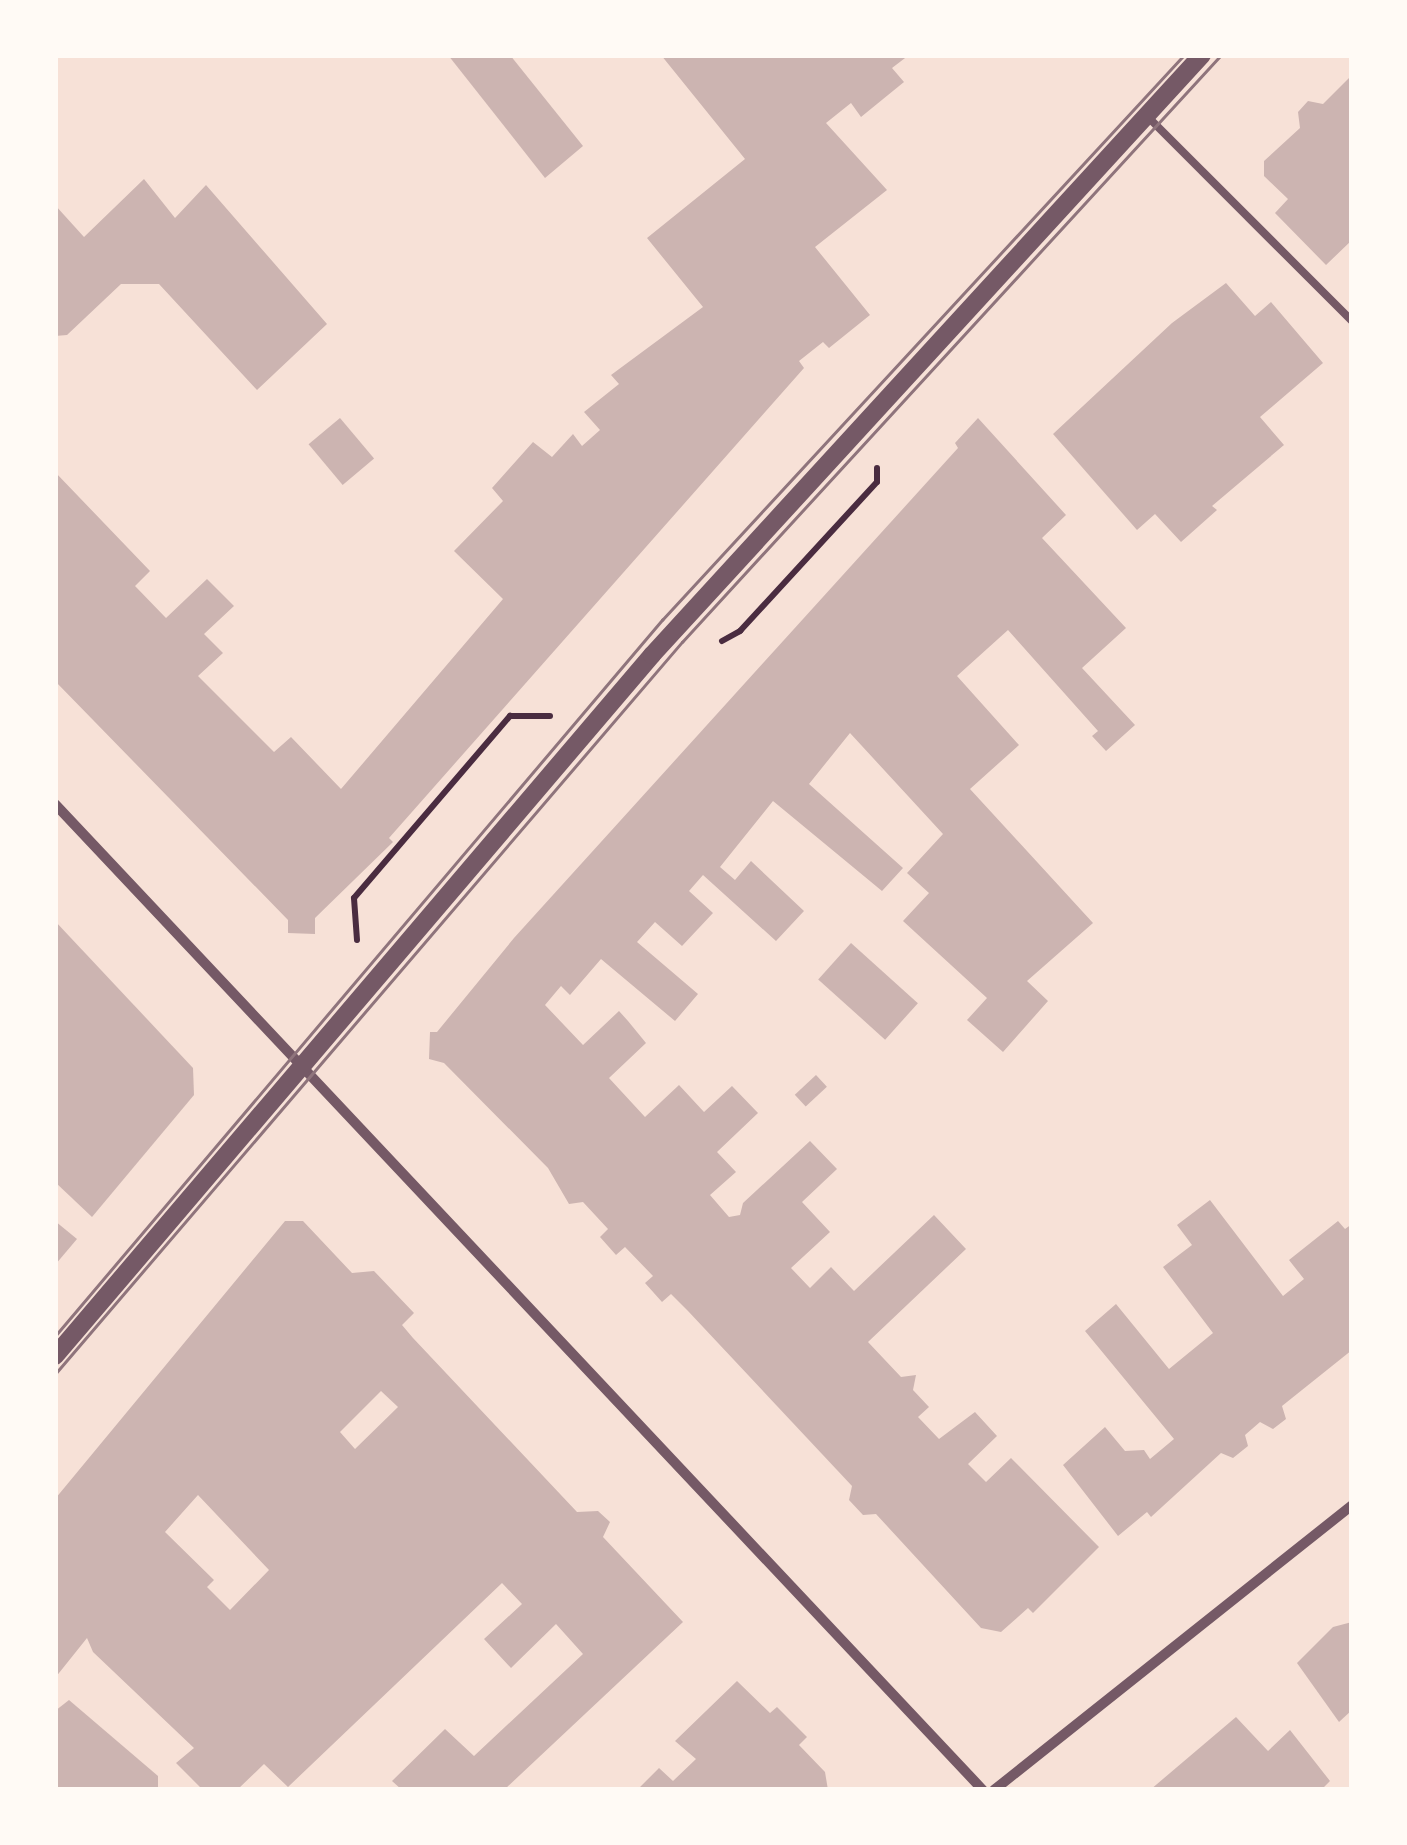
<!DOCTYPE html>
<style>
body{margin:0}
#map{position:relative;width:1407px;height:1845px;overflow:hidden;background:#f7e1d7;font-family:Lato,sans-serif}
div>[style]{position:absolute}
.building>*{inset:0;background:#ccb4b1;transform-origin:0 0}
.path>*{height:6px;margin:-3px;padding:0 3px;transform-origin:3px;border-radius:3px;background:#4a2c40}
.service>*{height:8px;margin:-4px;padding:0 4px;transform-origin:4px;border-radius:4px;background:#755966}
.minor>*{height:10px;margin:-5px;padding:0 5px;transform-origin:5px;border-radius:5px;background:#755966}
.tertiary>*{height:18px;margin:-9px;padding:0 9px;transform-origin:9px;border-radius:9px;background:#755966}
.tram>*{height:2.5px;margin:-1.25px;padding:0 1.25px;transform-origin:1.25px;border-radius:1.25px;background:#8f747c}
span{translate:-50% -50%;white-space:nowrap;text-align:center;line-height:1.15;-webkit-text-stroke:10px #fffaf5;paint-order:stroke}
.frame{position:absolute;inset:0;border:58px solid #fffaf5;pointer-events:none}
</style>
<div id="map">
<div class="building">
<div style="clip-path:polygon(448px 55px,510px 55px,583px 146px,545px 178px)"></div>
<div style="clip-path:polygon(661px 55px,909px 55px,892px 68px,904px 82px,861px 117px,851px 103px,826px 123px,887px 190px,815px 247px,870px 315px,829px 348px,823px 342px,799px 361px,804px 368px,389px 838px,393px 842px,315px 918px,315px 934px,288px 933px,288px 920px,55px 681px,55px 472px,150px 571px,135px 586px,166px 618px,207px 579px,234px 606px,204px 634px,223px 653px,198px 676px,274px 752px,291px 737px,341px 789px,503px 599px,454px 551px,503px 501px,492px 488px,533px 442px,552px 457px,573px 434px,582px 446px,600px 430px,584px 412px,619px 384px,611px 375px,703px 307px,647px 238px,745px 159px)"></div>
<div style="clip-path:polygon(1352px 75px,1352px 240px,1326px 265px,1275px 213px,1288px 199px,1264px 176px,1264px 161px,1300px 128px,1298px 112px,1308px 101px,1323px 104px)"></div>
<div style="clip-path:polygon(144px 179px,175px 218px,206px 185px,327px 324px,257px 390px,159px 284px,121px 284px,67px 335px,55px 336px,55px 205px,84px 237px)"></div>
<div style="clip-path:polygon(1226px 283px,1255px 316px,1271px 302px,1323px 363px,1260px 417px,1284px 445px,1212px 506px,1217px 510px,1181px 542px,1155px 514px,1137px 530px,1053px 434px,1172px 323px)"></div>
<div style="left:340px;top:418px;width:53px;height:41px;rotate:50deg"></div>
<div style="clip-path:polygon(978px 418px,1066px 515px,1042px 538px,1126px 628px,1082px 668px,1135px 725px,1106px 751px,1092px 736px,1098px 731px,1008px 630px,957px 676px,1019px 745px,970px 789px,1093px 923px,1027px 981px,1048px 1001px,1003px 1052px,967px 1020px,987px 998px,903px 921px,929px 893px,907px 873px,943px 834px,850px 733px,809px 784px,903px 868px,882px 891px,773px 801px,720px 867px,735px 880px,751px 861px,804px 911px,776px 941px,703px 875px,689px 891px,713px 913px,682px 946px,655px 922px,637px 942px,698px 994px,675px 1021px,601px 959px,570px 995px,561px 986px,545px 1005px,583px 1045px,619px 1011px,628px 1021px,646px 1043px,609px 1078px,645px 1117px,679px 1085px,704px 1112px,732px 1086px,758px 1113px,717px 1152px,736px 1172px,710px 1195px,729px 1217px,740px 1215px,743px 1203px,810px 1141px,837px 1169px,802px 1202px,830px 1232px,791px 1268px,810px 1288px,831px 1267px,854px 1291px,934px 1215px,966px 1249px,868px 1342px,901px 1377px,916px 1375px,913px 1390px,929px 1407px,918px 1417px,939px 1439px,975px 1412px,997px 1436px,968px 1464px,986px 1482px,1011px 1458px,1099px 1547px,1033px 1613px,1028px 1608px,1001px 1632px,981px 1628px,876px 1514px,863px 1515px,849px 1500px,852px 1486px,688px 1311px,671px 1294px,662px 1302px,645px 1283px,653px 1276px,625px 1247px,616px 1255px,600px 1237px,608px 1229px,583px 1202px,569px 1204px,548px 1168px,444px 1063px,429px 1059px,430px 1032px,437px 1032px,514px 938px,958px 448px,955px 443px)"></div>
<div style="clip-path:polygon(55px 921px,193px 1068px,194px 1095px,92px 1217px,55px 1182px)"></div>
<div style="left:851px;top:943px;width:90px;height:49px;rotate:42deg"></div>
<div style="left:816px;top:1075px;width:16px;height:29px;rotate:47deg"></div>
<div style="clip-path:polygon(1210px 1200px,1283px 1296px,1304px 1279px,1289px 1260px,1338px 1221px,1345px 1229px,1352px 1224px,1352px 1350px,1282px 1406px,1286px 1419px,1273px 1429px,1260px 1422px,1245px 1435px,1248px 1446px,1233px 1458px,1221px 1453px,1151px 1517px,1147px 1512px,1118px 1536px,1063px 1465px,1105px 1427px,1125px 1451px,1144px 1450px,1150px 1459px,1174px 1439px,1085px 1331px,1116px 1304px,1169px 1369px,1213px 1333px,1163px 1267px,1192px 1245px,1177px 1225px)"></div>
<div style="clip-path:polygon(55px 1221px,77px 1239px,55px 1265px)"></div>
<div style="clip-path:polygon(evenodd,285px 1221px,303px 1221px,352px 1273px,374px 1271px,414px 1313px,402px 1325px,413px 1338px,577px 1512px,598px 1511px,610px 1522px,603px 1537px,683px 1622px,504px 1790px,402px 1790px,392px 1781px,445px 1729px,474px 1756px,583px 1654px,556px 1624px,511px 1668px,484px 1639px,522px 1604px,502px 1583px,288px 1787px,264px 1764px,237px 1790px,203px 1790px,176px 1763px,194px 1748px,93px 1652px,87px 1638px,55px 1678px,55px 1499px,285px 1221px,381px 1391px,398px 1407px,355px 1449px,340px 1432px,381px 1391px,285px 1221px,198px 1495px,269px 1570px,230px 1610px,207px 1587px,214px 1580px,165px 1532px,198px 1495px)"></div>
<div style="clip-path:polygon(1352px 1622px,1352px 1710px,1339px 1722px,1297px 1663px,1333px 1627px)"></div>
<div style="clip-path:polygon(737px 1681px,770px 1713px,777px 1707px,807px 1737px,799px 1745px,825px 1772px,828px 1790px,637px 1790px,659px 1768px,673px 1781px,696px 1759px,675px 1741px)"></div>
<div style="clip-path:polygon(69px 1700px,158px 1776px,158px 1790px,55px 1790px,55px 1711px)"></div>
<div style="clip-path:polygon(1236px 1717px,1268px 1751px,1290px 1730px,1330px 1781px,1321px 1790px,1150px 1790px)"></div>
</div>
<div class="path">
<div style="left:722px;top:641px;width:21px;rotate:-29deg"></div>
<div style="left:740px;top:631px;width:202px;rotate:-47.4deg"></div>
<div style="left:877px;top:482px;width:14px;rotate:-90deg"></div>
<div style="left:357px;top:940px;width:42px;rotate:-94.1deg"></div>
<div style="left:354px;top:898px;width:240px;rotate:-49.4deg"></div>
<div style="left:510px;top:716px;width:40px"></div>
</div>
<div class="service">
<div style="left:1146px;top:115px;width:291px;rotate:45deg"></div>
</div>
<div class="minor">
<div style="left:55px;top:804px;width:1354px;rotate:46.74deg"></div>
<div style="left:994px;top:1790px;width:458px;rotate:-38.5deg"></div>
</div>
<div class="tertiary">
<div style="left:55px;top:1356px;width:921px;rotate:-49.58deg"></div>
<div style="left:652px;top:655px;width:814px;rotate:-47.49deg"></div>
</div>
<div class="tram">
<div style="left:55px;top:1336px;width:939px;rotate:-49.71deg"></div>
<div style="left:662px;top:620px;width:769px;rotate:-47.27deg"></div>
<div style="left:55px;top:1374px;width:964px;rotate:-49.42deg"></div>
<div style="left:682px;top:642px;width:797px;rotate:-47.44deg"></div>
</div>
<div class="frame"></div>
</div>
